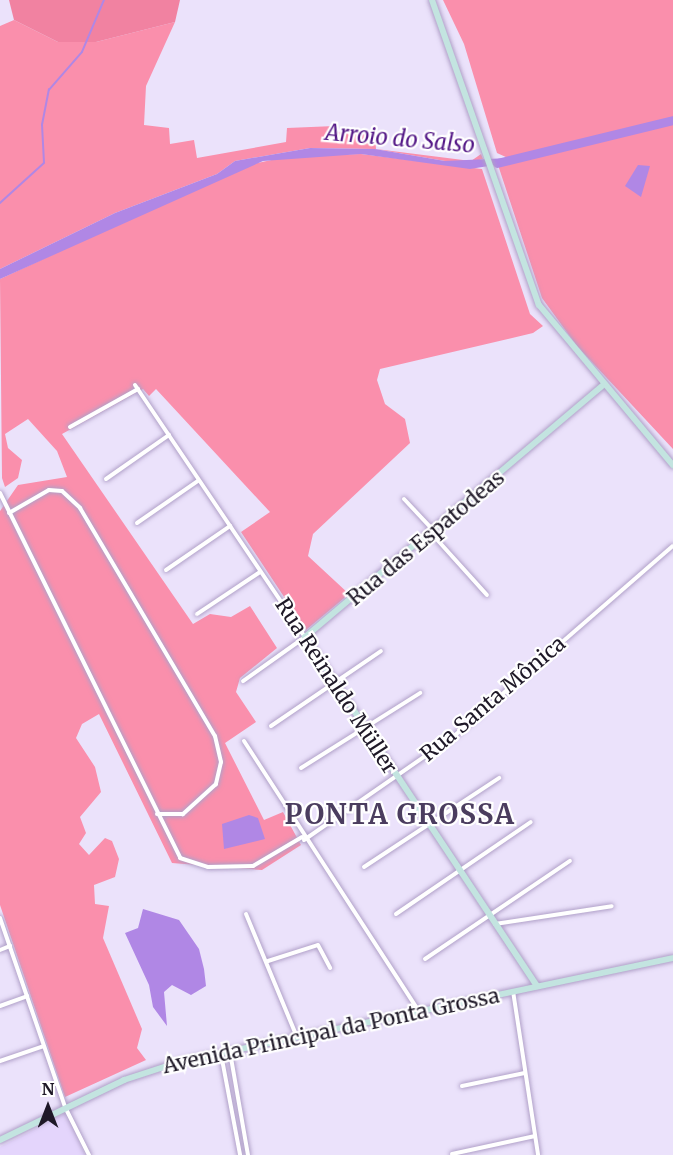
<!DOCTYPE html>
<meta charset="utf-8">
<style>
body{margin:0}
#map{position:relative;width:673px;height:1155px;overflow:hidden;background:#ebe2fb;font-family:Merriweather,serif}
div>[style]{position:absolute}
.built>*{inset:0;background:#e4d5fc}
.green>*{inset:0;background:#fa8fac}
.forest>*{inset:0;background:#f182a1}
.water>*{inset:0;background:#b087e5}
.stream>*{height:1.5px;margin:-0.75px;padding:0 0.75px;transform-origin:0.75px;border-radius:0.75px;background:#b087e5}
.river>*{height:9px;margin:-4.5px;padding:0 4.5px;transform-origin:4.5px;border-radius:4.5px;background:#b087e5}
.roads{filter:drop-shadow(0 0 2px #b0a0c8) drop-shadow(0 0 2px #b0a0c8)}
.street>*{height:4px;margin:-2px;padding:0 2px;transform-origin:2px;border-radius:2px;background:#fff}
.secondary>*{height:6px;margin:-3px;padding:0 3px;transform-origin:3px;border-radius:3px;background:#c3e4e0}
span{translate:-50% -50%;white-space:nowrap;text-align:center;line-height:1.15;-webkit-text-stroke:4.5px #fff;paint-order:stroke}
.street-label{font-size:21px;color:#1e1827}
.water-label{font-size:22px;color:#531786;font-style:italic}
.district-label{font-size:27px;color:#4b3d5f;font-weight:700;letter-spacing:1.5px}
.north{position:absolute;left:18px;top:1077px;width:60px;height:60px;-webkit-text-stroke:4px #fff;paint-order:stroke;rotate:0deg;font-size:16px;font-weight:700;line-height:24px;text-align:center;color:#1e1827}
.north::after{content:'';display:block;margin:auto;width:21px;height:27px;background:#1e1827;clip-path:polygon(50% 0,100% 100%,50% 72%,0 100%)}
</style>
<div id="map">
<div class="built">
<div style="clip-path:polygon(66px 1113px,85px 1155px,0 1155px,0 1147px)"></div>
</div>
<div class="green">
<div style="clip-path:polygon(443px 0,673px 0,673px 449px,577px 346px,542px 298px,498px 165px,508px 158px,497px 153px,464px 44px)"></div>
<div style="clip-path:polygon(14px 20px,58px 42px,96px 42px,175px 22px,146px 86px,144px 125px,169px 128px,170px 144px,194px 140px,197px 158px,286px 142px,287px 128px,335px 126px,335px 132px,375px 135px,376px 149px,471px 161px,481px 154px,483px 159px,471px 162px,445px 161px,375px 149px,310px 148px,235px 161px,217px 174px,115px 213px,0 269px,0 26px)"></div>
<div style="clip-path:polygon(361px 154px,482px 169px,530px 314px,543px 326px,533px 333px,380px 369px,377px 380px,385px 404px,405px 419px,410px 443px,313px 534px,308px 556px,349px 594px,306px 630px,241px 532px,270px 512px,156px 389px,149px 396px,143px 389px,62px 434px,193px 624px,210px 614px,231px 617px,250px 606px,277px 648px,240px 678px,236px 692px,256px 722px,225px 743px,264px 820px,283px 812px,301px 845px,262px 870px,172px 863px,99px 714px,82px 724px,76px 738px,95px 767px,101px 792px,80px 817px,86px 833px,79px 844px,89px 855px,105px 838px,112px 841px,119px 859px,115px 877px,94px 885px,95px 904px,109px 906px,103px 938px,142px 1029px,137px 1048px,146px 1060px,65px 1097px,0 905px,0 511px,18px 485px,67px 477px,57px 451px,28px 419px,5px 434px,8px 448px,22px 460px,18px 478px,5px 487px,2px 478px,0 279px,244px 166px,290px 156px)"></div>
</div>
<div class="forest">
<div style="clip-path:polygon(9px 0,180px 0,175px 22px,96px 42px,58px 42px,14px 20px)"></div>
</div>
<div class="water">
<div style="clip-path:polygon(310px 148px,375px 149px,445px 161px,509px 158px,507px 163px,470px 169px,361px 154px,263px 161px,0 279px,0 269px,115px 213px,217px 174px,235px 161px)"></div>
<div style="clip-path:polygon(638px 165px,650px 166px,641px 197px,625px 186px)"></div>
<div style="clip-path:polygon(249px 815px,258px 818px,265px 839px,224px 849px,222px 824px)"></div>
<div style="clip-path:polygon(143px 909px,179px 920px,199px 949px,204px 969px,206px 986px,191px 995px,172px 985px,164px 992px,167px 1026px,153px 1007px,149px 985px,125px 933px,138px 928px)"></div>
</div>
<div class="stream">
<div style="left:0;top:203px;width:59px;rotate:-42.3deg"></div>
<div style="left:44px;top:163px;width:38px;rotate:-93deg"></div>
<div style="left:42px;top:125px;width:36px;rotate:-79deg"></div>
<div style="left:49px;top:90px;width:50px;rotate:-49deg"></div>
<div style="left:82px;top:52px;width:56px;rotate:-67.1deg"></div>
</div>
<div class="river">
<div style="left:497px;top:163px;width:181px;rotate:-13.7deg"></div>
</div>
<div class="roads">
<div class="street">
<div style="left:135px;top:385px;width:304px;rotate:56deg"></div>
<div style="left:305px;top:637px;width:76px;rotate:144.6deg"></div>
<div style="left:70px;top:427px;width:78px;rotate:-29.2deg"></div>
<div style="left:106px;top:479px;width:77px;rotate:-34.9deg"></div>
<div style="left:0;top:493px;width:407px;rotate:63.7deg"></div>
<div style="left:180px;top:858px;width:29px;rotate:18deg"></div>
<div style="left:208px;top:867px;width:45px;rotate:-1.3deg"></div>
<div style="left:253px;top:866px;width:57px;rotate:-30.6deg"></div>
<div style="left:404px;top:499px;width:45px;rotate:46.8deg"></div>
<div style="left:9px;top:513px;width:46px;rotate:-29.9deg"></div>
<div style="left:49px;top:490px;width:13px;rotate:4deg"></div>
<div style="left:62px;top:491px;width:25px;rotate:43deg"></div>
<div style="left:80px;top:508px;width:265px;rotate:59.4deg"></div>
<div style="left:215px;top:736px;width:27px;rotate:77deg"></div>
<div style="left:221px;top:762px;width:23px;rotate:103deg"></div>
<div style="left:216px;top:784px;width:45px;rotate:137.7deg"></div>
<div style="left:183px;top:814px;width:26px;rotate:180deg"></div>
<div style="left:137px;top:523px;width:75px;rotate:-34.7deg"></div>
<div style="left:432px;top:534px;width:82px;rotate:48deg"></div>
<div style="left:166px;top:570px;width:78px;rotate:-34.5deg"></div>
<div style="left:197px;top:614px;width:76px;rotate:-33.7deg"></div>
<div style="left:271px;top:726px;width:133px;rotate:-34.3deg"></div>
<div style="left:244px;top:741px;width:323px;rotate:57.1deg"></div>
<div style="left:301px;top:768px;width:141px;rotate:-32.2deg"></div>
<div style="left:304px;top:840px;width:181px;rotate:-34.7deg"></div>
<div style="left:453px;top:737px;width:291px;rotate:-41deg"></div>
<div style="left:364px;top:867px;width:162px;rotate:-33.4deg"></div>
<div style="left:246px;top:914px;width:133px;rotate:67.5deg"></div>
<div style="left:396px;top:914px;width:163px;rotate:-34.3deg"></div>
<div style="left:0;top:918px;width:200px;rotate:71deg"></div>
<div style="left:65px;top:1107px;width:54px;rotate:63.4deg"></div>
<div style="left:495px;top:924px;width:118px;rotate:-8.7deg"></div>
<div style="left:0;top:950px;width:11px;rotate:-22deg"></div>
<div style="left:425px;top:959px;width:175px;rotate:-34.1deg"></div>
<div style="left:268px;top:961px;width:52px;rotate:-17.7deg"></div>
<div style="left:318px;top:945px;width:26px;rotate:62deg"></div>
<div style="left:513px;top:991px;width:166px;rotate:81.3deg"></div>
<div style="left:0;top:1006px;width:29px;rotate:-20deg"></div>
<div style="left:230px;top:1052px;width:105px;rotate:80.1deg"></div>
<div style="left:221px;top:1054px;width:103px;rotate:79.3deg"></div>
<div style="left:0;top:1061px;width:46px;rotate:-18.8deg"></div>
<div style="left:462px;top:1086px;width:64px;rotate:-11.7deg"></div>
<div style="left:452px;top:1154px;width:85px;rotate:-12.2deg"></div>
</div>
<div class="secondary">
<div style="left:432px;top:0;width:323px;rotate:70.7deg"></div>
<div style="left:539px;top:305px;width:209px;rotate:50.1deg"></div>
<div style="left:537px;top:986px;width:419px;rotate:-123.6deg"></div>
<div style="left:305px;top:637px;width:389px;rotate:-40.2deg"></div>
<div style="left:0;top:1140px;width:138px;rotate:-25.8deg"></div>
<div style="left:124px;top:1080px;width:58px;rotate:-18.1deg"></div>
<div style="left:179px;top:1062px;width:505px;rotate:-11.89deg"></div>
</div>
</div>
<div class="street-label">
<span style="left:426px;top:538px;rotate:-40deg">Rua das Espatodeas</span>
<span style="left:336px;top:686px;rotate:57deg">Rua Reinaldo Müller</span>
<span style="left:493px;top:699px;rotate:-40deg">Rua Santa Mônica</span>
<span style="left:331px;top:1031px;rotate:-12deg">Avenida Principal da Ponta Grossa</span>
</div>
<div class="water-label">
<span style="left:400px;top:139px;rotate:5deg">Arroio do Salso</span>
</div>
<div class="district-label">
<span style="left:400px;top:815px">PONTA GROSSA</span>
</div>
<div class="north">N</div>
</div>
